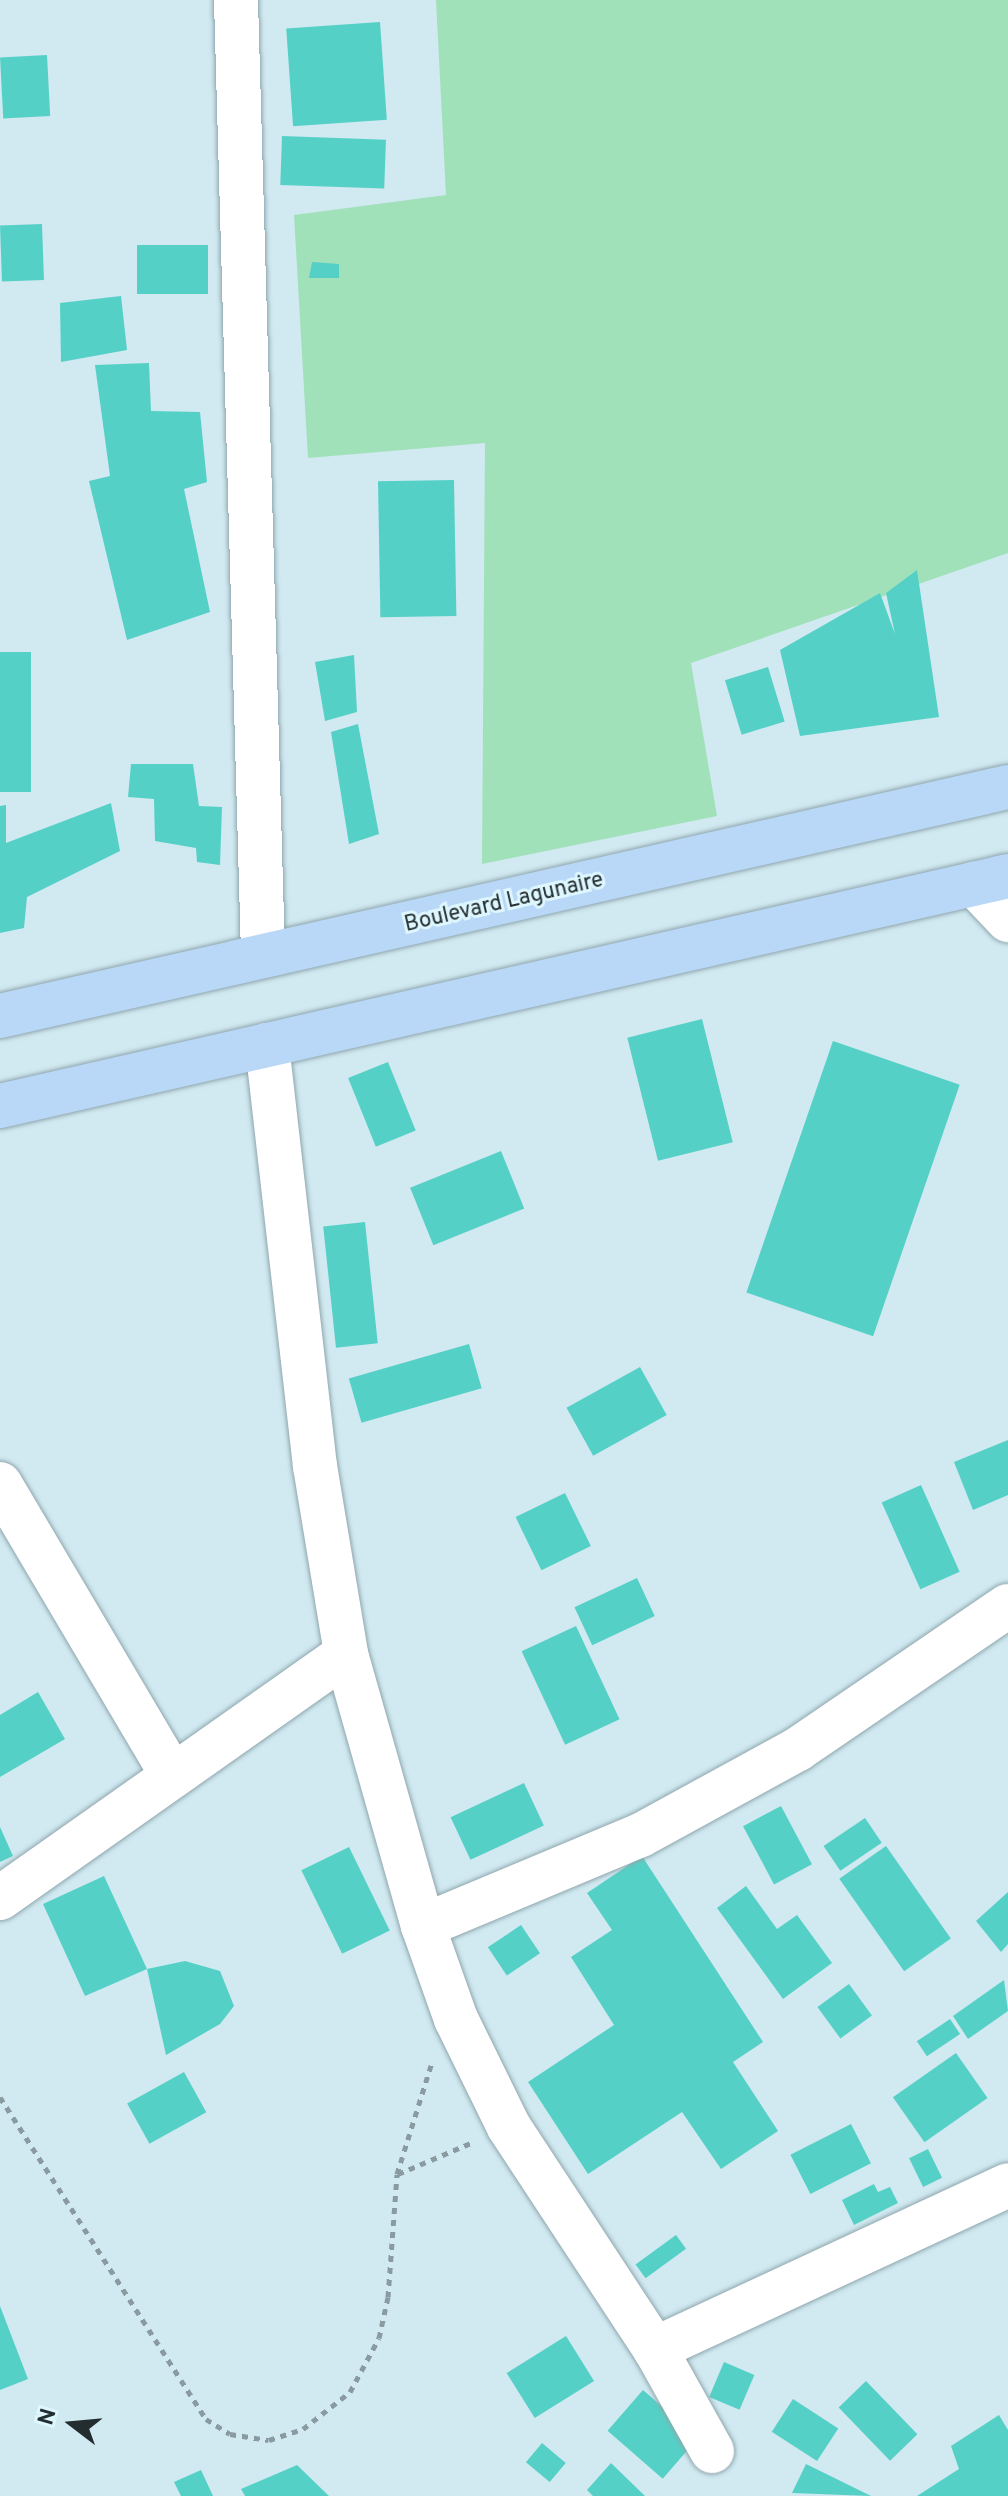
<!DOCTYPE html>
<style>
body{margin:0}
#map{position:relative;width:1008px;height:2496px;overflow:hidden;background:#d1e9f1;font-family:Overpass,sans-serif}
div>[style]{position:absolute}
.green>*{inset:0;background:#a1e1b9}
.building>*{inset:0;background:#55d0c6;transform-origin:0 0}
.path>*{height:5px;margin-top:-2.5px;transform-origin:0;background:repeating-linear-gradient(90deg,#899ba1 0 6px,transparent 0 12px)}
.roads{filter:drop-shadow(0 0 2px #8fa6ad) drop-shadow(0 0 2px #8fa6ad)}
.minor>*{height:44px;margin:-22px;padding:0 22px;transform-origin:22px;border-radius:22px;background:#fff}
.major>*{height:44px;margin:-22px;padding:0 22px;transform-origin:22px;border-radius:22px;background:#b9d7f7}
span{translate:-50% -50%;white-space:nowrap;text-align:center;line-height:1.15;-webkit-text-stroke:6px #def7ff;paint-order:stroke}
.street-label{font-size:22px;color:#232d30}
.north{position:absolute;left:32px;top:2384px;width:80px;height:80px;-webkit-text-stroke:6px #def7ff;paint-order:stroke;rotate:286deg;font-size:22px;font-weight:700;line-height:32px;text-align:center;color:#232d30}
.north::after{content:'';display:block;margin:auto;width:28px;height:36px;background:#232d30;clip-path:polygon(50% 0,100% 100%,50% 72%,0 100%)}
</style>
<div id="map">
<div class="green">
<div style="clip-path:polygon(436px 0,1008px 0,1008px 553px,691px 663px,717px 816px,482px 864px,485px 443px,308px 458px,294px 215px,446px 195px)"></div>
</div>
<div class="building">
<div style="left:380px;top:22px;width:98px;height:94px;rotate:86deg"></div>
<div style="left:47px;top:55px;width:61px;height:47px;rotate:87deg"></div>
<div style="left:282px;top:136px;width:104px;height:49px;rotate:2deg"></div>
<div style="left:42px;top:224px;width:56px;height:42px;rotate:88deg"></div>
<div style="left:208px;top:245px;width:49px;height:71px;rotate:90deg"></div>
<div style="clip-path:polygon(312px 262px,339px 264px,339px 278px,309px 278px)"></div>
<div style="clip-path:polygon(121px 296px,127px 350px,61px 362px,60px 303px)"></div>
<div style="clip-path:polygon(149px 363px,151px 411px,200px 412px,207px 482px,184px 489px,210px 612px,127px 640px,89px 481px,110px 476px,95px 365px)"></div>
<div style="left:454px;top:480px;width:136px;height:76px;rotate:89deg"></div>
<div style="clip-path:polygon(917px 570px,939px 717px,800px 736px,780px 650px,880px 593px,895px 634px,886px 593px)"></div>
<div style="left:31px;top:652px;width:140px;height:31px;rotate:90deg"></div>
<div style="clip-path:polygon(354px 655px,357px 712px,325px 721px,315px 662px)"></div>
<div style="left:768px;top:667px;width:57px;height:45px;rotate:73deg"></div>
<div style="clip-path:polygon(358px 724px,379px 834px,349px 844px,331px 732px)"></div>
<div style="clip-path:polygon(131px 764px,193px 764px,199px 806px,222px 807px,220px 865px,197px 862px,196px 848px,155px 841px,154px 799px,128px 797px)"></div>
<div style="clip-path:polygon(111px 803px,120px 851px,27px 897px,24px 928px,0 933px,0 806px,6px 805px,6px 843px)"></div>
<div style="left:702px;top:1019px;width:127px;height:77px;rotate:76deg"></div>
<div style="left:833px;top:1041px;width:134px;height:266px;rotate:19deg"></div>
<div style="left:388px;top:1062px;width:74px;height:43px;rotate:68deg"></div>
<div style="left:501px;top:1151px;width:62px;height:98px;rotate:68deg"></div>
<div style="left:365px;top:1222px;width:122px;height:42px;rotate:84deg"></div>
<div style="left:469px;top:1344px;width:46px;height:125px;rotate:74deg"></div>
<div style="left:640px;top:1367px;width:55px;height:84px;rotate:61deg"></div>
<div style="clip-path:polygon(1008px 1440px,1008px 1495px,973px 1510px,954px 1462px)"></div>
<div style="left:921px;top:1485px;width:95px;height:43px;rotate:66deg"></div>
<div style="left:565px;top:1493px;width:59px;height:55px;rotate:64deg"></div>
<div style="left:637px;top:1578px;width:42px;height:69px;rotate:65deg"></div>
<div style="left:576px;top:1626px;width:103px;height:60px;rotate:65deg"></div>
<div style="clip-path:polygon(38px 1692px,65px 1739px,0 1777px,0 1715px)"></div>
<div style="left:524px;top:1783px;width:47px;height:81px;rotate:65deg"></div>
<div style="left:781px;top:1806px;width:66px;height:43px;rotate:62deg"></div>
<div style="left:865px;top:1818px;width:30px;height:50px;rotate:56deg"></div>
<div style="clip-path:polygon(0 1827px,13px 1856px,0 1862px)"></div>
<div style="left:886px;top:1846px;width:113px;height:57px;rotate:55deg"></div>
<div style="left:349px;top:1847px;width:93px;height:53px;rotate:64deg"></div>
<div style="clip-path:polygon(642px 1856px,763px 2042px,733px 2062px,778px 2131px,721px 2169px,682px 2112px,588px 2174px,528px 2082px,614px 2025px,571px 1957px,612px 1930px,587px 1893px)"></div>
<div style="clip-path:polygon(104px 1876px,147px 1969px,185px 1961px,220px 1971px,234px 2006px,220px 2024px,166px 2055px,147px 1969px,85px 1996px,43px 1904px)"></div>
<div style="clip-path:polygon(746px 1886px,777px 1929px,797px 1915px,832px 1963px,783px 1999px,717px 1908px)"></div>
<div style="clip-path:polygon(1008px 1892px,1008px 1944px,1001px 1952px,976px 1921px)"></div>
<div style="left:521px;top:1925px;width:34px;height:40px;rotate:56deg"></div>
<div style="clip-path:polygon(1004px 1980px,1008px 2011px,968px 2039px,953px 2016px)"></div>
<div style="left:849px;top:1984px;width:39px;height:39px;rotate:54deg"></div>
<div style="left:950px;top:2019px;width:18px;height:40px;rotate:56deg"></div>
<div style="left:956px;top:2053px;width:55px;height:77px;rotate:55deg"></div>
<div style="left:184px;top:2072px;width:46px;height:65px;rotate:61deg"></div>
<div style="left:851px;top:2124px;width:44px;height:68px;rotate:63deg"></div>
<div style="left:928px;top:2149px;width:32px;height:21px;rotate:64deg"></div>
<div style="clip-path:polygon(874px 2184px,878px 2192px,890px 2187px,898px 2203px,854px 2225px,842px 2200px)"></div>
<div style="left:676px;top:2235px;width:17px;height:50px;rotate:54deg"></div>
<div style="clip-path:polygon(0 2306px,28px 2379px,0 2390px)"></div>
<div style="left:566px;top:2336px;width:53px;height:70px;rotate:58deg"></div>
<div style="left:724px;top:2362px;width:33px;height:38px;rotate:23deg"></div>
<div style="left:866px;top:2381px;width:74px;height:38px;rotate:46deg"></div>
<div style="left:643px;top:2390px;width:73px;height:54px;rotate:41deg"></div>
<div style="left:793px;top:2399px;width:54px;height:39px;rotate:33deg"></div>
<div style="clip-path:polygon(999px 2415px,1008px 2430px,1008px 2496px,917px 2496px,959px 2469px,951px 2446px)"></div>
<div style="left:542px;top:2443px;width:31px;height:25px;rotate:40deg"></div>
<div style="clip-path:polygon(611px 2463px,645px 2496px,593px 2496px,587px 2490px)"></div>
<div style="clip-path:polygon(806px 2464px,871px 2496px,792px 2493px)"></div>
<div style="clip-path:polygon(297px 2465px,329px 2496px,245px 2496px,241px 2489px)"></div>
<div style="clip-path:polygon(201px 2470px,213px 2496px,181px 2496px,174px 2482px)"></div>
</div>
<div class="path">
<div style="left:0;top:2097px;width:382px;rotate:57.4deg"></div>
<div style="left:206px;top:2419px;width:28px;rotate:32deg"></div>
<div style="left:230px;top:2434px;width:39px;rotate:9deg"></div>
<div style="left:269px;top:2440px;width:36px;rotate:-18deg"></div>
<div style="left:303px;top:2429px;width:60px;rotate:-38.2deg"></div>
<div style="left:350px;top:2392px;width:61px;rotate:-61.8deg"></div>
<div style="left:379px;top:2338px;width:42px;rotate:-77.6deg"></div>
<div style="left:388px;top:2297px;width:123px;rotate:-85.8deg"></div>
<div style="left:397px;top:2174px;width:117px;rotate:-72.6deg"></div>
<div style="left:398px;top:2174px;width:82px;rotate:-23.1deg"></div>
</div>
<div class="roads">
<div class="minor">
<div style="left:236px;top:0;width:956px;rotate:88.38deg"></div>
<div style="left:974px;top:884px;width:50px;rotate:46.6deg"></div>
<div style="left:267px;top:1045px;width:424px;rotate:83.5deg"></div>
<div style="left:315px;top:1466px;width:191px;rotate:80.6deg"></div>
<div style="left:346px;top:1654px;width:283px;rotate:74.2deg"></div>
<div style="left:423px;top:1926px;width:99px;rotate:70.5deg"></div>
<div style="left:456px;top:2019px;width:120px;rotate:63.9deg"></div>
<div style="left:509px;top:2127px;width:266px;rotate:56.7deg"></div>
<div style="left:655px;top:2349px;width:117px;rotate:60.8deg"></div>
<div style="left:0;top:1484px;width:339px;rotate:59.4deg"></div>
<div style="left:0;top:1898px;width:423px;rotate:-35.2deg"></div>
<div style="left:423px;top:1926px;width:236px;rotate:-22.7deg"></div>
<div style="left:641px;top:1835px;width:179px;rotate:-28.7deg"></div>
<div style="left:798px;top:1749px;width:254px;rotate:-34.3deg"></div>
<div style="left:655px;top:2349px;width:389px;rotate:-24.9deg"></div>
</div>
<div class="major">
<div style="left:0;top:1016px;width:1034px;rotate:-12.8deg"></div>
<div style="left:0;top:1106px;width:1034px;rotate:-12.85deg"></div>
</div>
</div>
<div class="street-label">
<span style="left:504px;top:903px;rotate:-13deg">Boulevard Lagunaire</span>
</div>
<div class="north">N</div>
</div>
